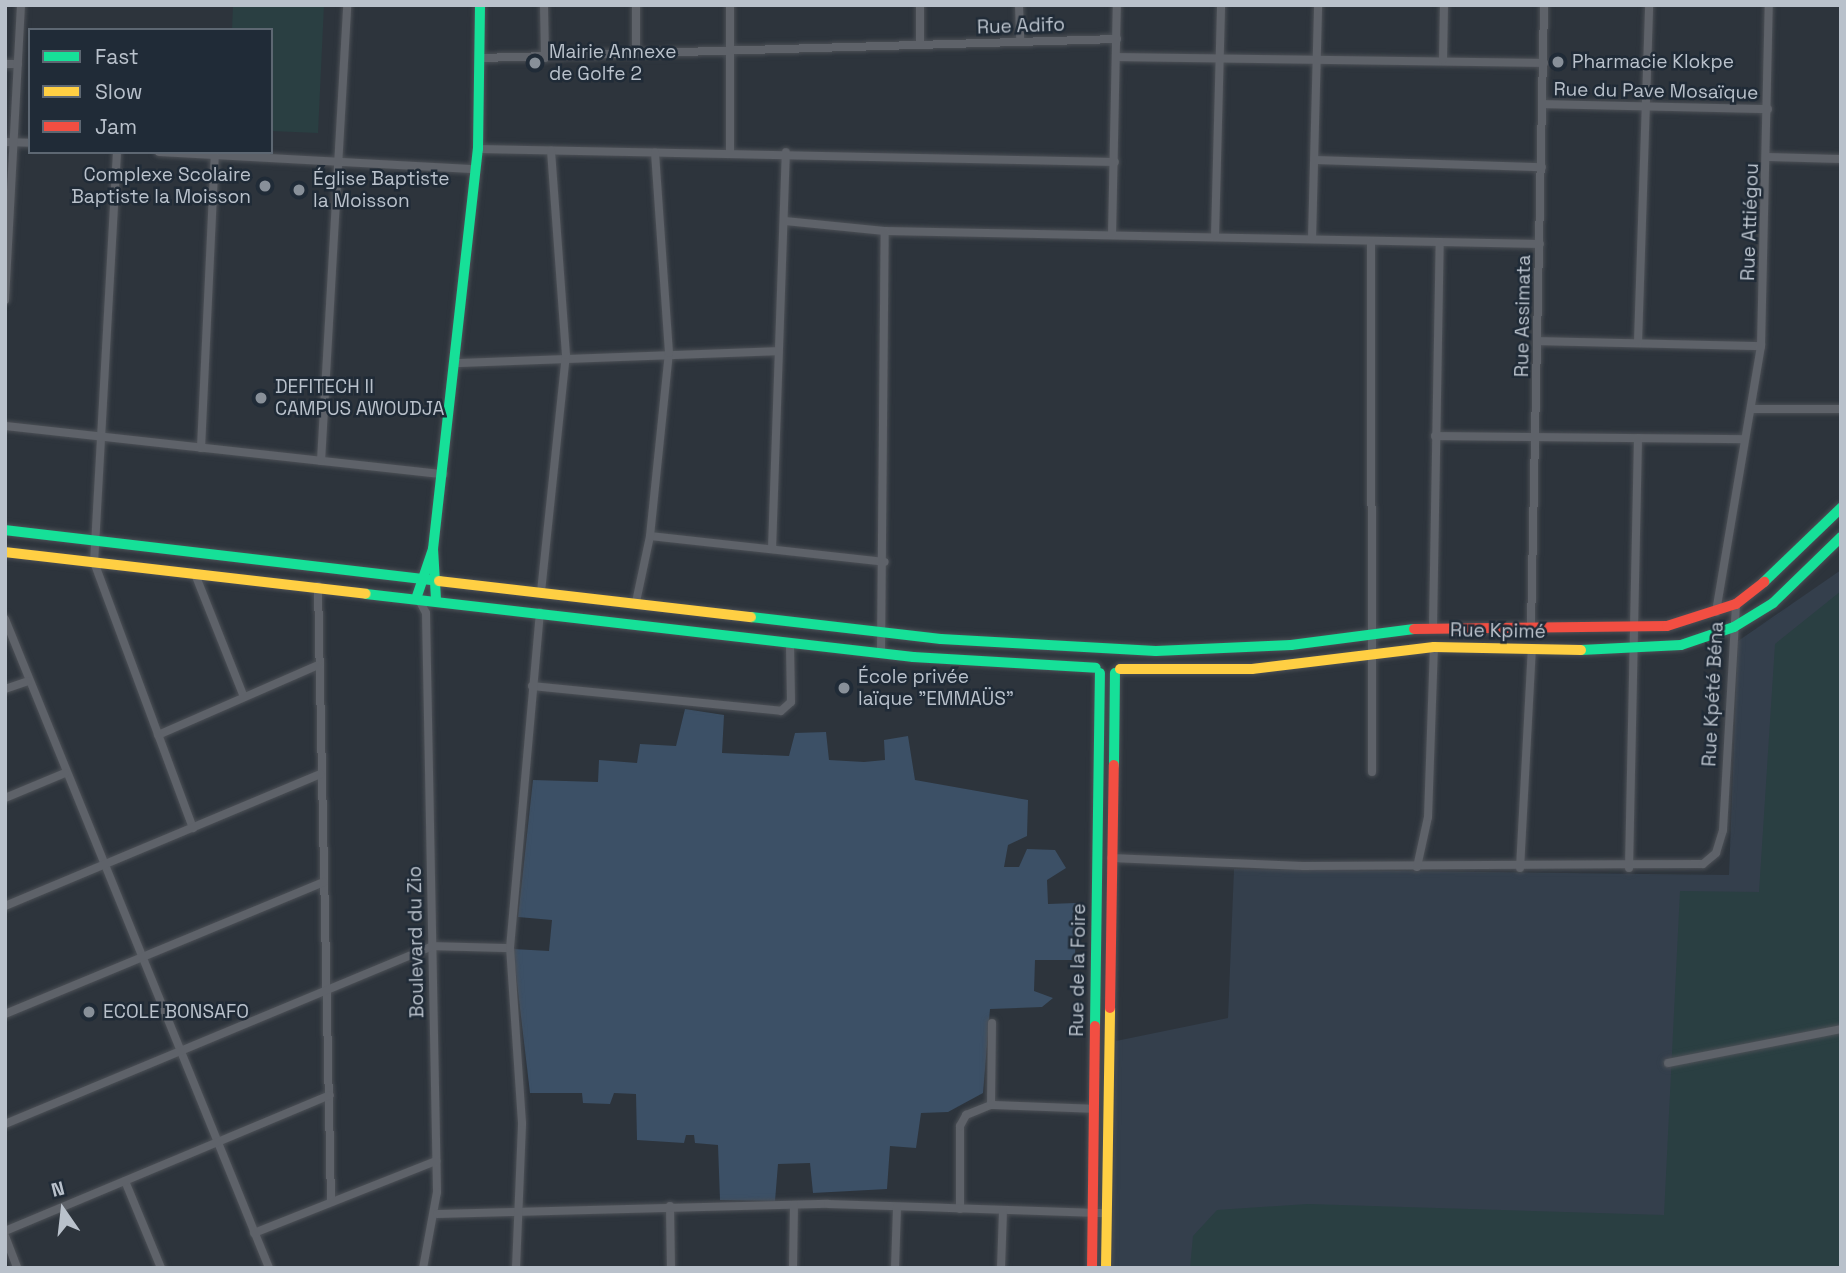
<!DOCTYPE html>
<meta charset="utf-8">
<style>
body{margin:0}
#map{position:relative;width:1846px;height:1273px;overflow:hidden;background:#2d343c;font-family:"Space Grotesk",sans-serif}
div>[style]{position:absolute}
.airport>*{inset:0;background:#343f4c}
.green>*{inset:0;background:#2a3f42}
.water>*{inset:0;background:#3c5066}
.roads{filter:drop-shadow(0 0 2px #4c5056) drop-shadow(0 0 2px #4c5056)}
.street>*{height:8px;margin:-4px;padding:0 4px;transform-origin:4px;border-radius:4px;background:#5e6269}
.fast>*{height:10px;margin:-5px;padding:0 5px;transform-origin:5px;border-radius:5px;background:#16e098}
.slow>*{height:10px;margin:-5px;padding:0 5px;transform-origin:5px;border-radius:5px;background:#ffcf43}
.jam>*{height:10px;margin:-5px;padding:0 5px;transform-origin:5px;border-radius:5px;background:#f24e42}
.dots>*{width:19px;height:19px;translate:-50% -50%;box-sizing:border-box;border:4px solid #202b37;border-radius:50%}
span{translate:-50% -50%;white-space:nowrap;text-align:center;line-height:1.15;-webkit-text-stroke:5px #202b37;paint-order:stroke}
.street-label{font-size:19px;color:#b9c1cb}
.poi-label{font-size:19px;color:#b9c1cb}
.left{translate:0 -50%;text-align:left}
.right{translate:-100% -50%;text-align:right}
.frame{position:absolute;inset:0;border:7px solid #b9c1cb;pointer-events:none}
.legend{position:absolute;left:28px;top:28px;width:245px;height:126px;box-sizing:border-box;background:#202b37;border:2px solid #5d6772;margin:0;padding:9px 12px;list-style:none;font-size:21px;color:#b9c1cb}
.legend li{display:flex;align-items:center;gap:14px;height:35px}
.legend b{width:35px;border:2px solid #5d6772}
.north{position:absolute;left:28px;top:1175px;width:70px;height:70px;-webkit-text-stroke:5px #202b37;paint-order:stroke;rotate:346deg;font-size:19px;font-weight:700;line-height:28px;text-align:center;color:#b9c1cb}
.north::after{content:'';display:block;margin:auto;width:24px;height:32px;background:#b9c1cb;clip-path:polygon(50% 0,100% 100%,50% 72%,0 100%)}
</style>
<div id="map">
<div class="airport">
<div style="clip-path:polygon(1841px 570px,1841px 1268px,1112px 1268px,1116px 1041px,1228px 1018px,1234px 869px,1729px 875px,1738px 641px)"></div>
</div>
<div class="green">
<div style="clip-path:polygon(233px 5px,324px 5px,318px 133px,271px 131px,271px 30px,232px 30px)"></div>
<div style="clip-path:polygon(1841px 591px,1841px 1268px,1190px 1268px,1193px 1236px,1217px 1210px,1308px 1204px,1664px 1215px,1680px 891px,1759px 892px,1775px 644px)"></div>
</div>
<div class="water">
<div style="clip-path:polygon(685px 709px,724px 715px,722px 753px,789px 756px,795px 733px,826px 732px,829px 760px,864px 762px,885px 760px,884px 740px,908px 736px,915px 780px,1028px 800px,1027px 836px,1008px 845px,1004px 867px,1019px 867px,1027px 849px,1055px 850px,1066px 868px,1047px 880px,1048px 904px,1076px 903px,1075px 960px,1035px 960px,1034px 991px,1053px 998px,1042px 1007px,990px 1009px,983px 1093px,948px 1112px,921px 1113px,916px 1148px,890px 1146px,887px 1189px,813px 1193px,810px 1163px,778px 1164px,775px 1201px,720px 1200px,718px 1145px,695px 1143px,694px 1135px,686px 1135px,684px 1143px,637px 1140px,636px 1094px,614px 1093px,610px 1104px,583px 1103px,582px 1093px,530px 1093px,513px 949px,549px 951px,552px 920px,518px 917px,533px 780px,598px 782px,599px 760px,637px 763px,640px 744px,676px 746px)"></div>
</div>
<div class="roads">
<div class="street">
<div style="left:544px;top:5px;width:53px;rotate:88.9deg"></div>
<div style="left:636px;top:5px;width:50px;rotate:90deg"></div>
<div style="left:920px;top:5px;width:40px;rotate:90deg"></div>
<div style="left:1019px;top:5px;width:36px;rotate:88deg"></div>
<div style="left:1117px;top:57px;width:427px;rotate:0.8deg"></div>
<div style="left:481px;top:58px;width:636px;rotate:-1.71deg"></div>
<div style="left:1443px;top:61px;width:56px;rotate:-89deg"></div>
<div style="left:5px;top:64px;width:13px"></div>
<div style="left:1543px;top:104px;width:225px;rotate:1.3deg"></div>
<div style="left:5px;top:142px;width:25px;rotate:2deg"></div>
<div style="left:478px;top:149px;width:637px;rotate:1.17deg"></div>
<div style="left:730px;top:151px;width:146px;rotate:-90deg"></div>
<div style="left:117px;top:152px;width:411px;rotate:93.2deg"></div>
<div style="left:94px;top:562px;width:284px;rotate:69.6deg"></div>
<div style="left:159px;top:152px;width:317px;rotate:3.1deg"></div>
<div style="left:1768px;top:157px;width:73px;rotate:1.6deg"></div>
<div style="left:1315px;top:160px;width:227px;rotate:1.8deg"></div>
<div style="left:785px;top:221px;width:100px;rotate:5.7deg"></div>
<div style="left:885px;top:231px;width:655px;rotate:1.14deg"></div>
<div style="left:1112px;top:235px;width:230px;rotate:-88.8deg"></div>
<div style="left:1215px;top:237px;width:232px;rotate:-88.5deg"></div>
<div style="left:1312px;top:239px;width:234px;rotate:-88.5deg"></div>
<div style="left:1371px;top:241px;width:531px;rotate:89.89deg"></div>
<div style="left:5px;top:300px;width:295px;rotate:-86.9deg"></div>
<div style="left:1538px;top:341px;width:223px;rotate:1.3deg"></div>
<div style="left:1638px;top:342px;width:337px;rotate:-88.1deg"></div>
<div style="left:457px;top:363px;width:321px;rotate:-2.1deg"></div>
<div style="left:1753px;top:409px;width:88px"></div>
<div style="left:5px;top:426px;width:441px;rotate:6.3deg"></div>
<div style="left:1435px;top:436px;width:309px;rotate:0.6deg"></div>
<div style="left:201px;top:448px;width:293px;rotate:-87.3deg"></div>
<div style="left:321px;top:461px;width:457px;rotate:-86.7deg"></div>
<div style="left:650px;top:536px;width:236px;rotate:6.3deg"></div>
<div style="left:772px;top:549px;width:397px;rotate:-88deg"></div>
<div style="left:195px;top:574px;width:132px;rotate:68.3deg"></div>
<div style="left:318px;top:586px;width:616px;rotate:88.79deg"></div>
<div style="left:541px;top:592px;width:238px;rotate:-84deg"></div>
<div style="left:566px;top:355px;width:205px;rotate:-94.2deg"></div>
<div style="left:417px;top:596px;width:19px;rotate:62deg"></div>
<div style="left:426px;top:613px;width:579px;rotate:88.91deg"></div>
<div style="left:437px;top:1192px;width:77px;rotate:100.4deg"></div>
<div style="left:636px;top:602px;width:67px;rotate:-78deg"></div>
<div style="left:650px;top:536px;width:184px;rotate:-84.1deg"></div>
<div style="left:669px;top:353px;width:201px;rotate:-94deg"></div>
<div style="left:1716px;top:612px;width:270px;rotate:-80.4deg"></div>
<div style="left:1761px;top:346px;width:341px;rotate:-88.7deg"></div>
<div style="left:5px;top:619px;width:701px;rotate:67.86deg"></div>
<div style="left:1433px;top:626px;width:384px;rotate:-89deg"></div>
<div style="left:1531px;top:627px;width:622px;rotate:-88.8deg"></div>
<div style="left:881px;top:652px;width:421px;rotate:-89.5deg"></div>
<div style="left:532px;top:686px;width:250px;rotate:5.7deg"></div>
<div style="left:781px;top:711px;width:13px;rotate:-42deg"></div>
<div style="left:791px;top:702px;width:60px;rotate:-91deg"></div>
<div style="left:5px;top:689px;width:24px;rotate:-19deg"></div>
<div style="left:158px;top:735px;width:175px;rotate:-23.6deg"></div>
<div style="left:5px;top:798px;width:65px;rotate:-22.6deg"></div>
<div style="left:1111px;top:858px;width:192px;rotate:2.4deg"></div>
<div style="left:1303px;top:866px;width:400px;rotate:-0.3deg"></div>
<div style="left:1703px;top:864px;width:17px;rotate:-40deg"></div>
<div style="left:1716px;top:853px;width:24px;rotate:-73deg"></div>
<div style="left:1723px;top:830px;width:226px;rotate:-86.7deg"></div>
<div style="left:1417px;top:867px;width:51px;rotate:-77.6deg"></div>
<div style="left:1428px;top:817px;width:170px;rotate:-88deg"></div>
<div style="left:1520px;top:868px;width:220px;rotate:-86.9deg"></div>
<div style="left:1629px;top:868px;width:430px;rotate:-88.8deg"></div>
<div style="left:5px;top:906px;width:342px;rotate:-22.7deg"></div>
<div style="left:5px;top:1014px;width:345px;rotate:-22.5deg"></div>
<div style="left:1668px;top:1063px;width:176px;rotate:-11.1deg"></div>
<div style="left:991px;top:1105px;width:82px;rotate:-89.3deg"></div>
<div style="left:5px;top:1124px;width:463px;rotate:-22.6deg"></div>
<div style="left:432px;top:946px;width:78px;rotate:1.5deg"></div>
<div style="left:125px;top:1181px;width:94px;rotate:67.5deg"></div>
<div style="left:670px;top:1206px;width:62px;rotate:89.1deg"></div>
<div style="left:960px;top:1209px;width:83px;rotate:-90deg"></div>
<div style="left:960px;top:1126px;width:13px;rotate:-61deg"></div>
<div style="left:966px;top:1115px;width:27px;rotate:-22deg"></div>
<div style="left:991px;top:1105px;width:103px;rotate:2.2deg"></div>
<div style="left:437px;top:1214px;width:391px;rotate:-1.5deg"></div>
<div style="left:828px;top:1204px;width:278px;rotate:1.9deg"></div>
<div style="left:5px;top:1231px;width:352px;rotate:-22.7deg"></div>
<div style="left:254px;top:1233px;width:196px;rotate:-21.6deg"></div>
<div style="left:5px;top:1236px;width:34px;rotate:69deg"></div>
<div style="left:516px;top:1268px;width:145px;rotate:-87.6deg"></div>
<div style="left:522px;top:1123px;width:175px;rotate:-93.9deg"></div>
<div style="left:510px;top:948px;width:337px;rotate:-84.9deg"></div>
<div style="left:793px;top:1268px;width:63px;rotate:-89.1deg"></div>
<div style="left:895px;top:1268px;width:61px;rotate:-88.1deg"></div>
<div style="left:1001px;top:1268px;width:58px;rotate:-88deg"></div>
</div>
<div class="fast">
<div style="left:5px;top:530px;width:437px;rotate:6.7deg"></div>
<div style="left:1764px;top:582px;width:107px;rotate:-43.9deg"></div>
<div style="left:366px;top:594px;width:551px;rotate:6.57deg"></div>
<div style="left:913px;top:657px;width:183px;rotate:3.4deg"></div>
<div style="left:417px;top:596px;width:50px;rotate:-71.2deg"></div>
<div style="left:436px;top:599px;width:50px;rotate:-93.4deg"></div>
<div style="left:433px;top:549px;width:403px;rotate:-83.6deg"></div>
<div style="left:478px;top:149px;width:144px;rotate:-89.2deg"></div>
<div style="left:751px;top:617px;width:191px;rotate:6.6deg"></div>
<div style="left:941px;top:639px;width:215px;rotate:3.2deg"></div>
<div style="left:1156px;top:651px;width:135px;rotate:-2.5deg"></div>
<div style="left:1291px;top:645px;width:124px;rotate:-7.4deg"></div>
<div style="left:1581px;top:650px;width:100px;rotate:-2.9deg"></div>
<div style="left:1681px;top:645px;width:56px;rotate:-18.8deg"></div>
<div style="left:1734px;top:627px;width:46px;rotate:-31.6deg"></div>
<div style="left:1773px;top:603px;width:95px;rotate:-44.1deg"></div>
<div style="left:1114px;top:765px;width:92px;rotate:-89.4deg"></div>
<div style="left:1095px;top:1026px;width:353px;rotate:-89.2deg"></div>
</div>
<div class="slow">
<div style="left:5px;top:552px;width:363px;rotate:6.6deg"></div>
<div style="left:439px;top:581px;width:314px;rotate:6.6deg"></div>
<div style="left:1120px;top:669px;width:132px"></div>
<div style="left:1252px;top:669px;width:183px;rotate:-6.9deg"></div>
<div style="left:1434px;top:647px;width:147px;rotate:1.2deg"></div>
<div style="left:1106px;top:1268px;width:260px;rotate:-89.1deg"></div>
</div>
<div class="jam">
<div style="left:1414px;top:629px;width:253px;rotate:-0.7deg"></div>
<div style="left:1667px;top:626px;width:72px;rotate:-17.7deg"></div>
<div style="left:1736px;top:604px;width:36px;rotate:-38deg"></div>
<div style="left:1110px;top:1008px;width:243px;rotate:-89.1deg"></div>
<div style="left:1092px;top:1268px;width:242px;rotate:-89.3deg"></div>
</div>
</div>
<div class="dots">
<div style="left:1558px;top:62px;background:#889099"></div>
<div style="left:535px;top:63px;background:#889099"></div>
<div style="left:265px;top:186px;background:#889099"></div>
<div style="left:299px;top:190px;background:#889099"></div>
<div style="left:261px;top:398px;background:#889099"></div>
<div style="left:844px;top:688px;background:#889099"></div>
<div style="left:89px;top:1012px;background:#889099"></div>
</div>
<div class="street-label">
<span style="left:1021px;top:26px;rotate:-2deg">Rue Adifo</span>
<span style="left:1656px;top:91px;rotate:1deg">Rue du Pave Mosaïque</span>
<span style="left:1750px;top:222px;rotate:-88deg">Rue Attiégou</span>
<span style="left:1523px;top:316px;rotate:-89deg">Rue Assimata</span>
<span style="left:1498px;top:631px;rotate:1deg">Rue Kpimé</span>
<span style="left:1713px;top:694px;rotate:-87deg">Rue Kpété Béna</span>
<span style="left:416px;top:942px;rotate:-91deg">Boulevard du Zio</span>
<span style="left:1078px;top:970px;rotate:-89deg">Rue de la Foire</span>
</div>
<div class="poi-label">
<span class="left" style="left:549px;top:63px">Mairie Annexe<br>de Golfe 2</span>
<span class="left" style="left:1572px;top:62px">Pharmacie Klokpe</span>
<span class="right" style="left:251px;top:186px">Complexe Scolaire<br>Baptiste la Moisson</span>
<span class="left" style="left:313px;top:190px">Église Baptiste<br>la Moisson</span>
<span class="left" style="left:275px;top:398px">DEFITECH II<br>CAMPUS AWOUDJA</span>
<span class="left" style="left:858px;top:688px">École privée<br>laïque "EMMAÜS"</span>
<span class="left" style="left:103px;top:1012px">ECOLE BONSAFO</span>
</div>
<div class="frame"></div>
<ul class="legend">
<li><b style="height:9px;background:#16e098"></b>Fast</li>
<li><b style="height:9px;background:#ffcf43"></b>Slow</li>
<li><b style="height:9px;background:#f24e42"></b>Jam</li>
</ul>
<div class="north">N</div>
</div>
